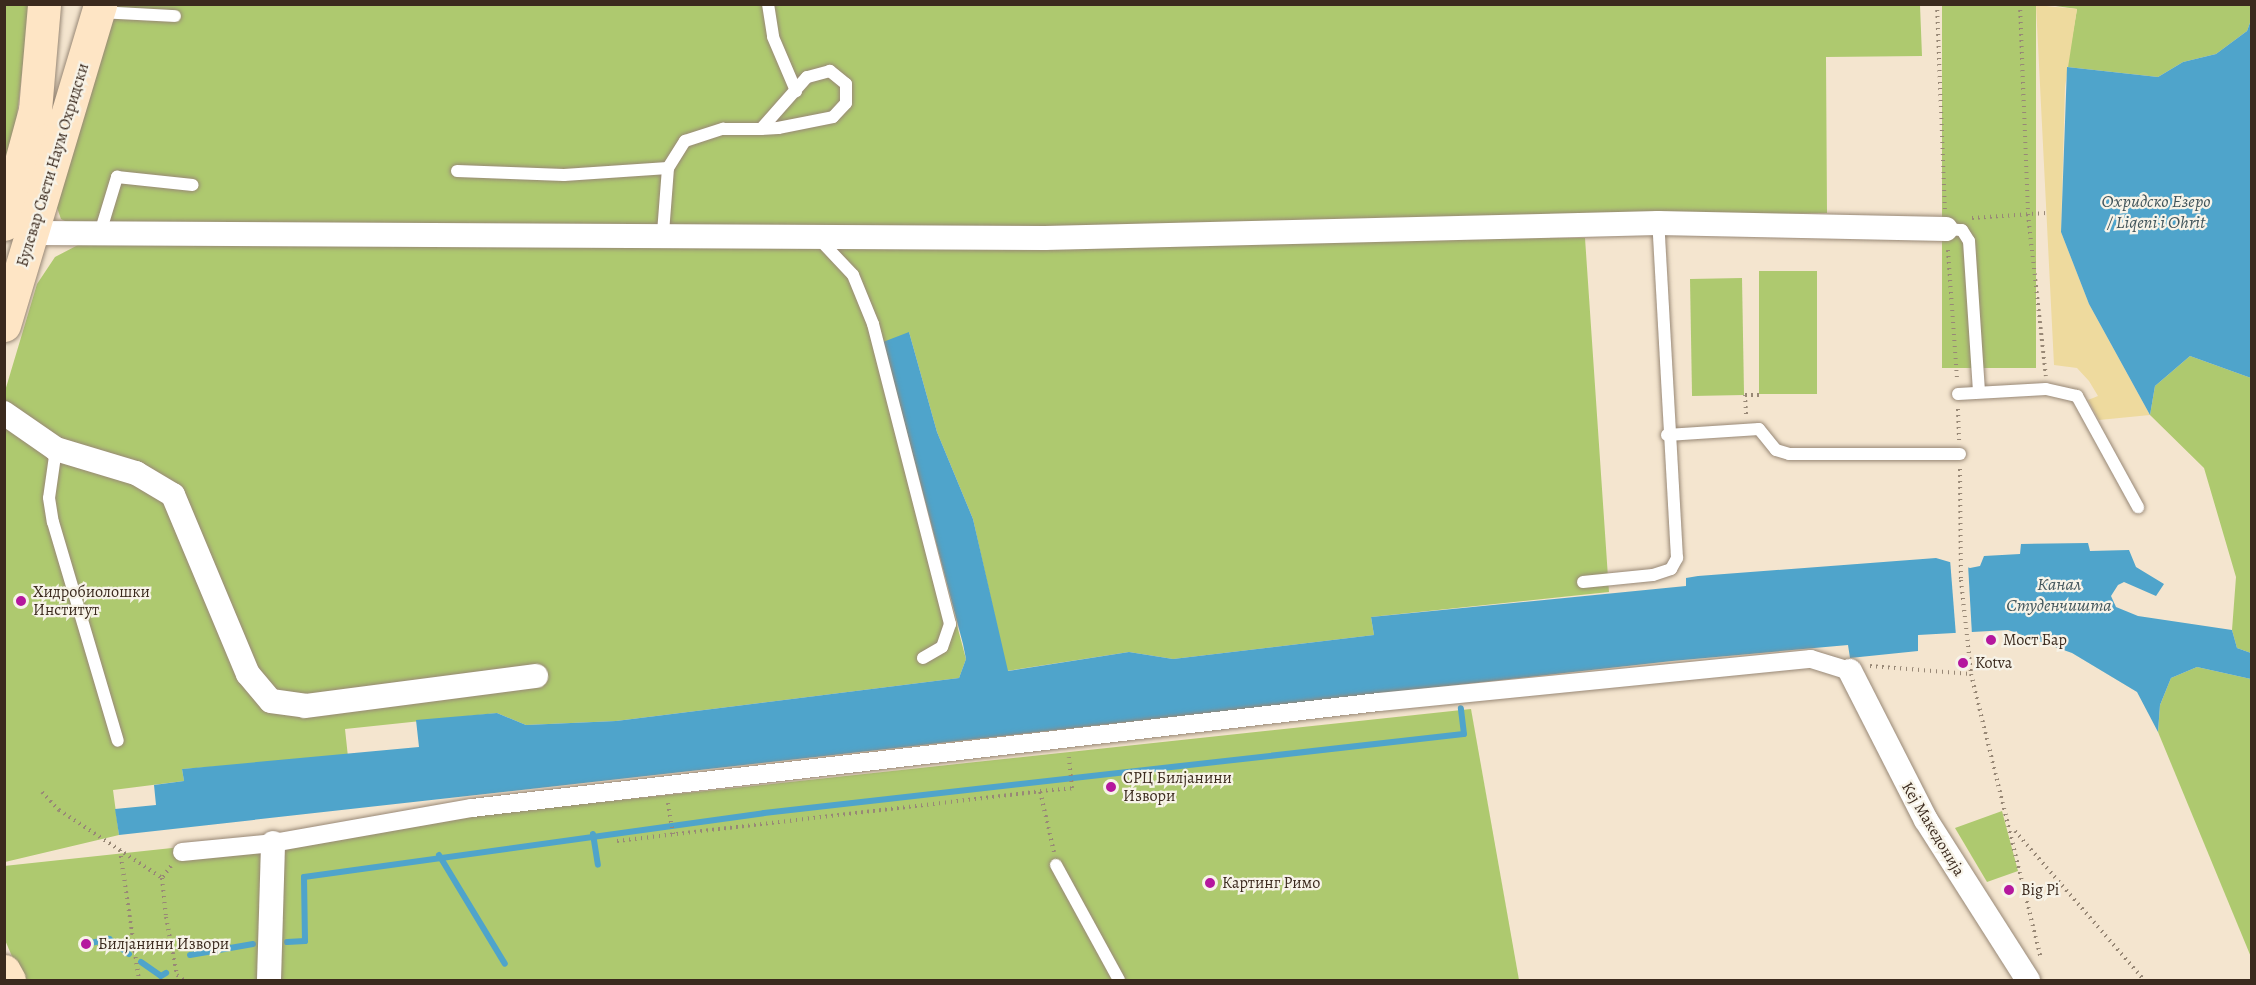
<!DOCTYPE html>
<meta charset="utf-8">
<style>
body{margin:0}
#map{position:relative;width:2256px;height:985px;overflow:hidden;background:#f4e5cf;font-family:Alegreya,serif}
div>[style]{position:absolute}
.green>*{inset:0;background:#aec96f;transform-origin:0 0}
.sand>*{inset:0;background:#eeda9e}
.water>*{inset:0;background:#4fa4cb}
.pier>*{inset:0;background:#f4e5cf}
.stream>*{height:6px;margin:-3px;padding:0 3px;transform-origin:3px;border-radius:3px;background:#4fa4cb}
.path>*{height:4px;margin-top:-2px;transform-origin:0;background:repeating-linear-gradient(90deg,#988876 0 1.5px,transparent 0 6px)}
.roads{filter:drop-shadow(0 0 2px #988876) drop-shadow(0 0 2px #988876)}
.service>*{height:12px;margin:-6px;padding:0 6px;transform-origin:6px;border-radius:6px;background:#fff}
.pedestrian>*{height:18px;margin:-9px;padding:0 9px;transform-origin:9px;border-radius:9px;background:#fff}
.minor>*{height:24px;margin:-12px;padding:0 12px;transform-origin:12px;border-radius:12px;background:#fff}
.secondary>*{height:33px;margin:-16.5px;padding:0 16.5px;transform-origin:16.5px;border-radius:16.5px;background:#fee5c5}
.dots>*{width:16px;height:16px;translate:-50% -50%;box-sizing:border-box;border:3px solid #f7f3e8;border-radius:50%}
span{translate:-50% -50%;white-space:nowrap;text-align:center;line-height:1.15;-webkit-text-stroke:4.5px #f7f3e8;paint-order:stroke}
.street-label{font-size:16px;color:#3b2a1e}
.poi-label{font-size:16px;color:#3b2a1e}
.left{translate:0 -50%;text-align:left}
.water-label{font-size:18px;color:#42555b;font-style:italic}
.frame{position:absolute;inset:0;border:6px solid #3b2a1e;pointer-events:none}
</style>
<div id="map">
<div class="green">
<div style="clip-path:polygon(5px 5px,30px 5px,12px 158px,5px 170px)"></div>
<div style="clip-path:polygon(114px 5px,1920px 5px,1922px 56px,1826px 57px,1827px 213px,1053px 228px,71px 224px,61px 219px,55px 202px)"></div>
<div style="left:1942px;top:5px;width:94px;height:363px"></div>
<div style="clip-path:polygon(2048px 5px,2251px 5px,2251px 20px,2247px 31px,2216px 54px,2183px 62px,2158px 77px,2067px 67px,2077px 9px)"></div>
<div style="clip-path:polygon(1585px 238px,1609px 592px,1371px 617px,1374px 635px,1173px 659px,1129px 652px,1007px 671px,973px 519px,937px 432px,909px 332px,900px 412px,966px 659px,959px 678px,616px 721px,526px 725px,497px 713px,345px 729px,348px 757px,182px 769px,184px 781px,113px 790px,119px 835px,5px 862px,5px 391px,37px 284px,55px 257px,78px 245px)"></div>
<div style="left:1817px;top:271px;width:123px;height:58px;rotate:90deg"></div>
<div style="left:1742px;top:278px;width:117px;height:52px;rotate:89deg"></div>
<div style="clip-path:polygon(2190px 356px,2251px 378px,2251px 653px,2237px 648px,2232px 630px,2236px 577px,2204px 468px,2150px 415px,2155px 386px)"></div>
<div style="clip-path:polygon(2197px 667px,2251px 679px,2251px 957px,2158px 732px,2160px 705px,2171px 678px)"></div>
<div style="clip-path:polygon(1471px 709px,1519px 980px,22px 980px,5px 940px,4px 866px)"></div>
<div style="clip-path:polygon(2002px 811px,2018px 871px,1987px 882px,1955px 828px)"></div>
</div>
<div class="sand">
<div style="clip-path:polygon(2036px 5px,2077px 9px,2065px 87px,2061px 232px,2089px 304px,2150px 415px,2099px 420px,2088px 400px,2098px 396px,2089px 381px,2077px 368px,2054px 365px)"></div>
</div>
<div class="water">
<div style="clip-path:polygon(2251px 20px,2251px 378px,2190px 356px,2155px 386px,2150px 415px,2089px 304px,2061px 232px,2067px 67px,2158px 77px,2183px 62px,2216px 54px,2247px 31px)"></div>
<div style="clip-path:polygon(909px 332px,937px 432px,973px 519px,1008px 671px,1129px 652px,1173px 659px,1374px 635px,1371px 617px,1686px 586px,1686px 578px,1698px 576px,1936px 558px,1970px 568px,1980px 566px,1984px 556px,2020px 554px,2021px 544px,2088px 543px,2090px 551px,2129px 550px,2136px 567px,2164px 584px,2156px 596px,2124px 582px,2118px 585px,2111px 596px,2116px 607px,2138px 616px,2232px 630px,2237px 648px,2251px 653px,2251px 679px,2197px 667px,2171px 678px,2160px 705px,2158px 732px,2137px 692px,2072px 653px,2008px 630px,1918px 635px,1918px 651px,1850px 658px,1848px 645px,1672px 661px,119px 835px,115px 809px,156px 805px,154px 785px,184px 781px,182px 769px,419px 747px,416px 720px,497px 713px,526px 725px,616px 721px,959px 678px,966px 659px,963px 644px,883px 342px)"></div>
</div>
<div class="pier">
<div style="clip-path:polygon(1950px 559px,1968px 564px,1972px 635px,1956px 636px)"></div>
</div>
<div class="stream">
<div style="left:593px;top:834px;width:31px;rotate:81deg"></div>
<div style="left:439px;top:855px;width:127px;rotate:58.8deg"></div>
<div style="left:287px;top:942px;width:18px;rotate:-3deg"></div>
<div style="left:305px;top:941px;width:64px;rotate:-90.9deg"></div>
<div style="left:304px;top:877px;width:464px;rotate:-7.9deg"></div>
<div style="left:764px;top:813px;width:704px;rotate:-6.44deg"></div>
<div style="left:1464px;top:734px;width:26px;rotate:-97deg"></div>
<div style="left:86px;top:944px;width:24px;rotate:-12deg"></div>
<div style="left:109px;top:939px;width:25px;rotate:37deg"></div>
<div style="left:190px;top:955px;width:64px;rotate:-9.9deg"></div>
<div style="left:141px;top:962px;width:24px;rotate:35deg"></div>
<div style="left:161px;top:976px;width:6px;rotate:-31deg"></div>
</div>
<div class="path">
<div style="left:1937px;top:4px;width:206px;rotate:87.8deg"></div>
<div style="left:2020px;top:4px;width:210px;rotate:87.8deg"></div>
<div style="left:2028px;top:214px;width:163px;rotate:83.7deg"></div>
<div style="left:1972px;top:218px;width:74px;rotate:-3.9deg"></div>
<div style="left:1948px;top:250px;width:130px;rotate:86deg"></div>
<div style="left:1958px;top:409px;width:31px;rotate:88deg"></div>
<div style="left:1746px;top:414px;width:19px;rotate:-93deg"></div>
<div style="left:1745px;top:395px;width:15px"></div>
<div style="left:1960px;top:469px;width:111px;rotate:89.5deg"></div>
<div style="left:1961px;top:580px;width:95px;rotate:83.9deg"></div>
<div style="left:1971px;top:674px;width:293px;rotate:76.2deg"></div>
<div style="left:1870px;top:666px;width:101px;rotate:4.5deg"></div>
<div style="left:42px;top:792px;width:25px;rotate:47deg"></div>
<div style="left:59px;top:810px;width:123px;rotate:33.4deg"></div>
<div style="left:668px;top:803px;width:32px;rotate:81deg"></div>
<div style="left:2015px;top:831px;width:197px;rotate:49.1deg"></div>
<div style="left:617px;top:841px;width:426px;rotate:-6.7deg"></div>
<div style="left:120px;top:850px;width:131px;rotate:81.7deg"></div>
<div style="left:1054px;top:852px;width:63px;rotate:-102.9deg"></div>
<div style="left:1040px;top:791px;width:32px;rotate:-5deg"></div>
<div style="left:1072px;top:788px;width:31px;rotate:-96deg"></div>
<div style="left:171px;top:866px;width:15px;rotate:127deg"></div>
<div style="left:162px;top:878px;width:39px;rotate:84deg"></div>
<div style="left:166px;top:917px;width:59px;rotate:79.3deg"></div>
<div style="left:177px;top:975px;width:9px;rotate:36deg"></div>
</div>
<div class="roads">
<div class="service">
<div style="left:768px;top:4px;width:33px;rotate:81deg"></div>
<div style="left:773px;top:37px;width:59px;rotate:66.9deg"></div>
<div style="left:100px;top:12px;width:75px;rotate:3.1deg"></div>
<div style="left:457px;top:171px;width:107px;rotate:2.1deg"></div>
<div style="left:564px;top:175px;width:104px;rotate:-3.9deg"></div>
<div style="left:1946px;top:229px;width:16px;rotate:4deg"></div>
<div style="left:1962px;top:230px;width:13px;rotate:58deg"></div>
<div style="left:1969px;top:241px;width:151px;rotate:86.2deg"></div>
<div style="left:100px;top:233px;width:59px;rotate:-73.1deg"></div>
<div style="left:117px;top:177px;width:76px;rotate:6deg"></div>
<div style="left:663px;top:233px;width:65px;rotate:-85.6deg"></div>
<div style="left:668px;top:168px;width:32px;rotate:-58deg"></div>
<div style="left:685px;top:141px;width:40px;rotate:-18deg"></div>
<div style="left:723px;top:129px;width:38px"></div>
<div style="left:761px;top:129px;width:17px;rotate:-3deg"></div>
<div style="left:778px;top:128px;width:56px;rotate:-11.3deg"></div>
<div style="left:833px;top:117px;width:19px;rotate:-47deg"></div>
<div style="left:846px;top:103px;width:19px;rotate:-90deg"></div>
<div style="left:846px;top:84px;width:21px;rotate:-141deg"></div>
<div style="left:830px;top:71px;width:24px;rotate:165deg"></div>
<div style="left:807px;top:77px;width:69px;rotate:131.5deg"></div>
<div style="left:820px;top:240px;width:48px;rotate:46.7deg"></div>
<div style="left:853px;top:275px;width:53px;rotate:67.8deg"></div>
<div style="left:873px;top:324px;width:310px;rotate:75.6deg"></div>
<div style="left:950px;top:624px;width:24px;rotate:109deg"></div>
<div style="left:942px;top:647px;width:22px;rotate:150deg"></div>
<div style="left:1958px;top:394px;width:88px;rotate:-3.3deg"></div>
<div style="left:2046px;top:389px;width:32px;rotate:13deg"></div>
<div style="left:2077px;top:396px;width:127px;rotate:61.2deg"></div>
<div style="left:1667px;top:435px;width:92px;rotate:-3.7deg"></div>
<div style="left:1759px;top:429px;width:27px;rotate:51deg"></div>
<div style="left:1776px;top:450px;width:14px;rotate:17deg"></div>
<div style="left:1789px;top:454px;width:171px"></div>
<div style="left:56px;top:449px;width:49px;rotate:98.1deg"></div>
<div style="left:49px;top:498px;width:24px;rotate:81deg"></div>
<div style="left:53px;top:522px;width:228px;rotate:73.5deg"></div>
<div style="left:1583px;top:582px;width:70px;rotate:-5.7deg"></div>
<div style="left:1653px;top:575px;width:19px;rotate:-18deg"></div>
<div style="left:1671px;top:569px;width:13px;rotate:-61deg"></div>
<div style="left:1677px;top:558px;width:336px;rotate:-93.2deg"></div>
<div style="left:1056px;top:865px;width:131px;rotate:61.3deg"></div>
</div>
<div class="pedestrian">
<div style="left:182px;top:852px;width:91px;rotate:-5.6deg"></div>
<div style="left:273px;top:843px;width:202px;rotate:-10deg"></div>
<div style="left:472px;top:808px;width:913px;rotate:-6.67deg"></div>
<div style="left:1379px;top:702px;width:434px;rotate:-5.7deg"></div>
<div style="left:1811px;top:659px;width:41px;rotate:17.1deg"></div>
</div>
<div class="minor">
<div style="left:32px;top:233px;width:1013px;rotate:0.28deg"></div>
<div style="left:1045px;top:238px;width:613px;rotate:-1.4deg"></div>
<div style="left:1658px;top:223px;width:288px;rotate:1.2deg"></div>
<div style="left:4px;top:413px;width:63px;rotate:34.7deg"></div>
<div style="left:56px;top:449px;width:84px;rotate:16.7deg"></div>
<div style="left:136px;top:473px;width:43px;rotate:30.7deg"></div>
<div style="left:173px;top:495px;width:194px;rotate:67.3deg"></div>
<div style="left:248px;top:674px;width:35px;rotate:50deg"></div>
<div style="left:271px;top:701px;width:34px;rotate:8deg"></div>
<div style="left:305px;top:706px;width:233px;rotate:-7.4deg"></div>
<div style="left:1850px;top:671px;width:167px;rotate:63deg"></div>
<div style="left:1926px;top:820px;width:190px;rotate:57.5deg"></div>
<div style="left:269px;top:980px;width:137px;rotate:-88.3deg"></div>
</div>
<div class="secondary">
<div style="left:4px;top:224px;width:118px;rotate:-74.8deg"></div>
<div style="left:35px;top:110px;width:106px;rotate:-85.1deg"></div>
<div style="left:4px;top:325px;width:335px;rotate:-73.3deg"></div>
<div style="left:4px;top:971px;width:10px;rotate:61deg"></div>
</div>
</div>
<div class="dots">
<div style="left:21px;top:601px;background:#b5179e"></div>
<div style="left:1991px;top:640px;background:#b5179e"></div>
<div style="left:1963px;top:663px;background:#b5179e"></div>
<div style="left:1111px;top:787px;background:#b5179e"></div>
<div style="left:1210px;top:883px;background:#b5179e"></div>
<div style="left:2009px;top:890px;background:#b5179e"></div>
<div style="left:86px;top:944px;background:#b5179e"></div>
</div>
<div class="street-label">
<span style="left:53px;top:165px;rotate:-73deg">Булевар Свети Наум Охридски</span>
<span style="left:1933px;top:829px;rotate:59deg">Кеј Македонија</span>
</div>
<div class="poi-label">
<span class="left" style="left:33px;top:601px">Хидробиолошки<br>Институт</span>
<span class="left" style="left:2003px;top:640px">Мост Бар</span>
<span class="left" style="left:1975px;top:663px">Kotva</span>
<span class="left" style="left:1123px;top:787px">СРЦ Билјанини<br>Извори</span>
<span class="left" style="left:1222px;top:883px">Картинг Римо</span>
<span class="left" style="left:2021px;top:890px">Big Pi</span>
<span class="left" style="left:98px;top:944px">Билјанини Извори</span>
</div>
<div class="water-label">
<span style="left:2156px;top:212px">Охридско Езеро<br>/ Liqeni i Ohrit</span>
<span style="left:2059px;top:595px">Канал<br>Студенчишта</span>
</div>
<div class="frame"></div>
</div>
